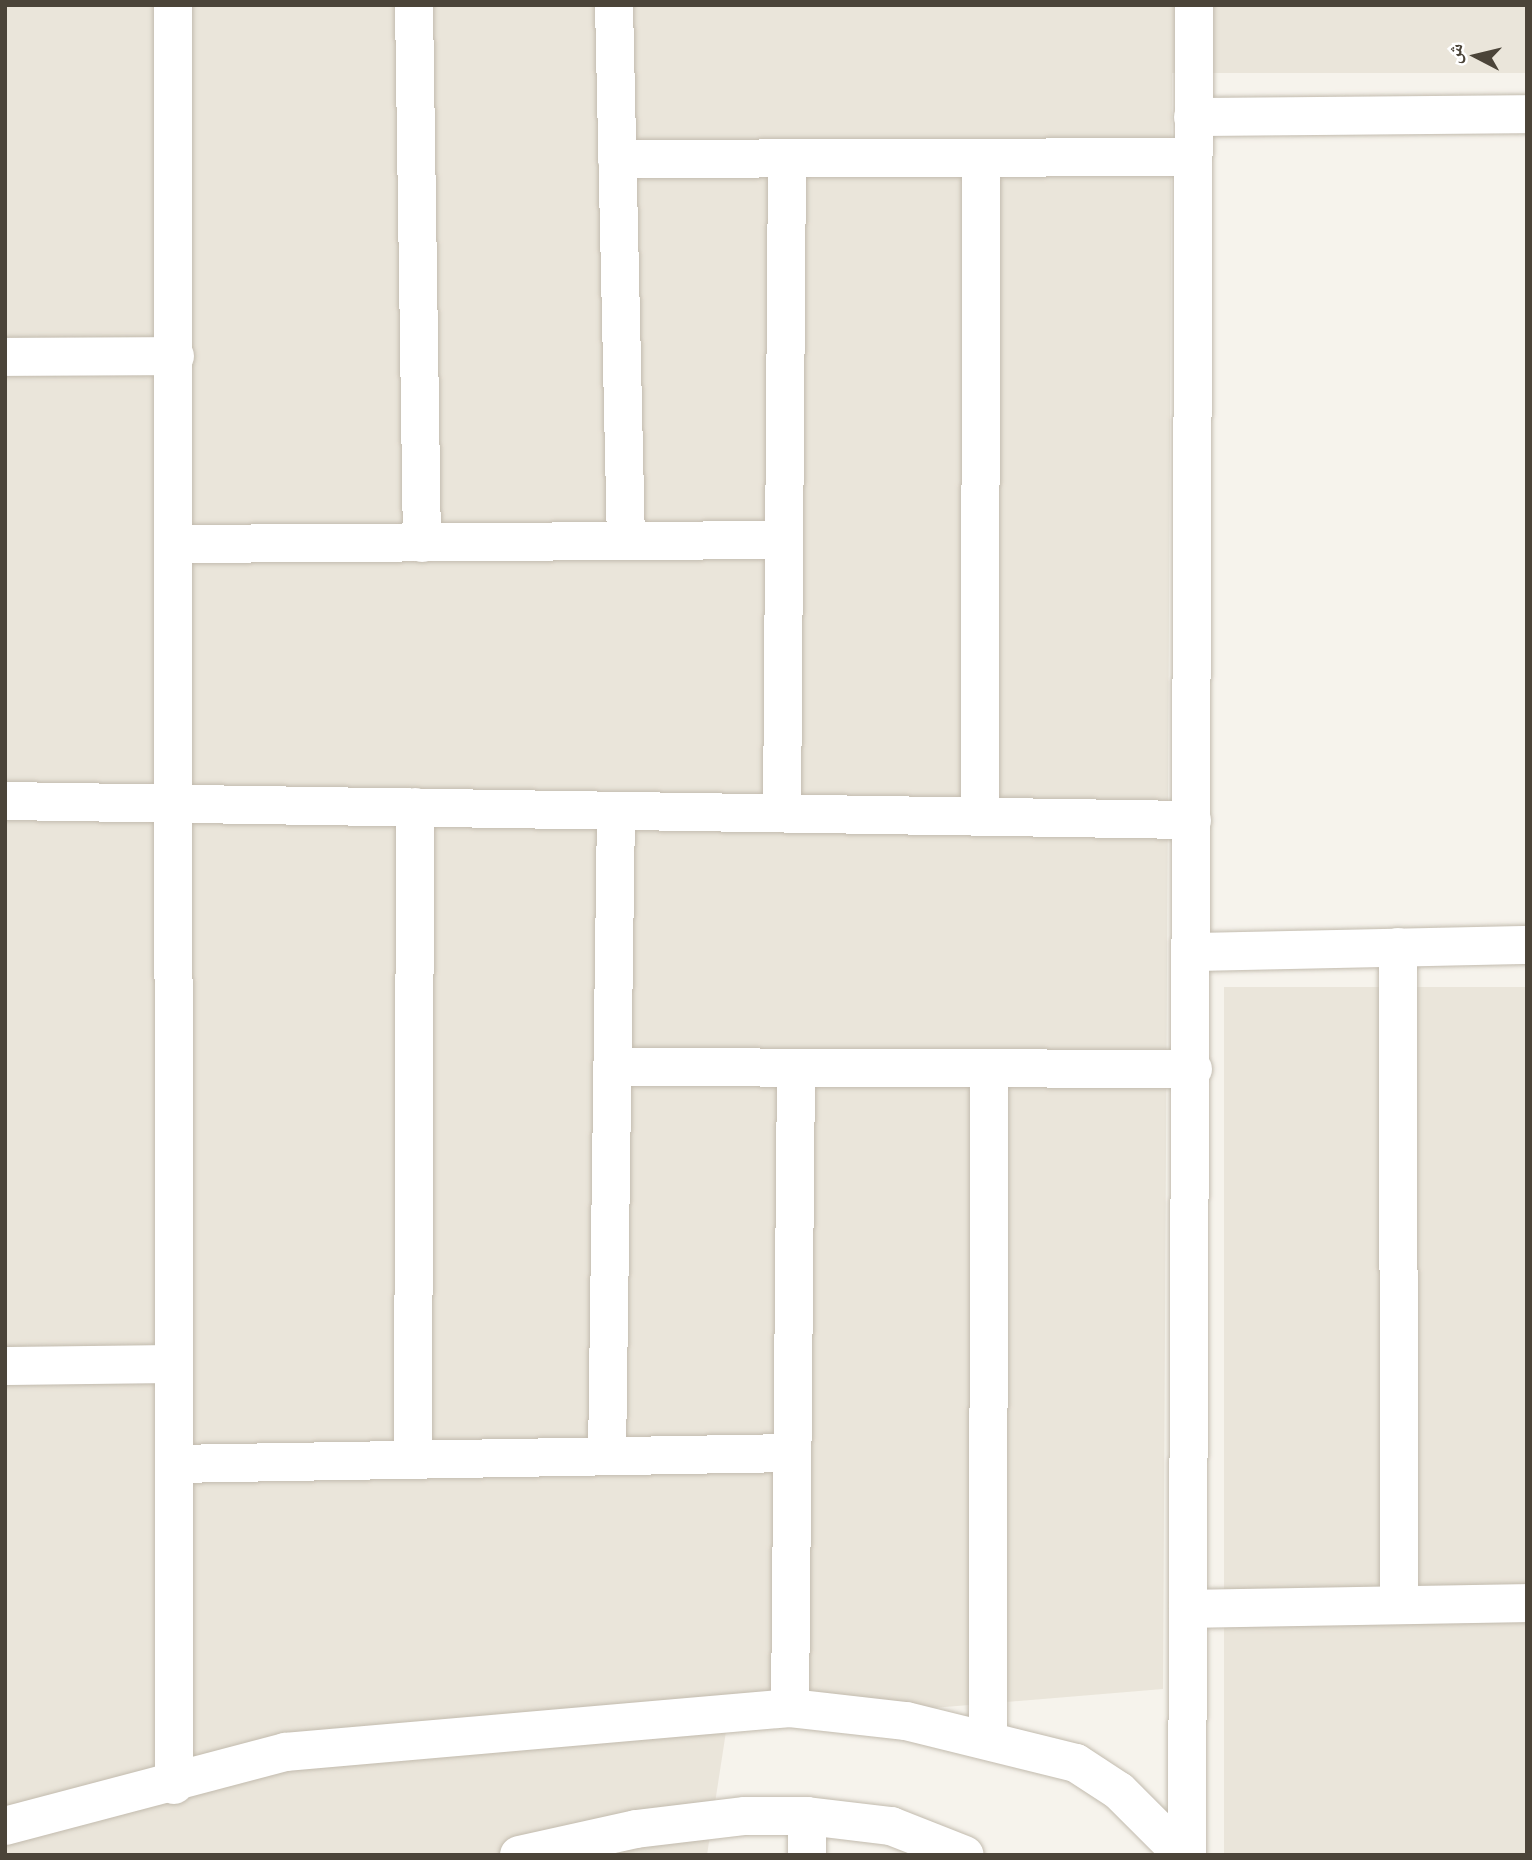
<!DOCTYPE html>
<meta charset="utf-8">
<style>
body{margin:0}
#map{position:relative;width:1532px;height:1860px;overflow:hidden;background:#f6f3ec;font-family:"Work Sans","Noto Naskh Arabic",sans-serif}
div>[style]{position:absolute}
.residential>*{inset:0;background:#eae5da;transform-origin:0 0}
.roads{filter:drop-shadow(0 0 2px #c2bbae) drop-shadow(0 0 2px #c2bbae)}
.minor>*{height:38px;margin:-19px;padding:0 19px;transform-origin:19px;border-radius:19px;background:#fff}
span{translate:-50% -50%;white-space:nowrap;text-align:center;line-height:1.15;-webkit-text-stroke:6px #fff;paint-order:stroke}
.frame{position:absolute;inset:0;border:7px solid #4b4439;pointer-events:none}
.north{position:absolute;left:1441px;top:21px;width:70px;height:70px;-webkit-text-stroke:5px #fff;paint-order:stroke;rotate:277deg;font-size:19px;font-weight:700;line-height:28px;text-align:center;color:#4b4439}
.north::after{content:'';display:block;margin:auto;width:24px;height:32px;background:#4b4439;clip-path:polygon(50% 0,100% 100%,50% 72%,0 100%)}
</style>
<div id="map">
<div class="residential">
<div style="clip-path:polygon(5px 5px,1527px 5px,1527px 73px,1172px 73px,1163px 1689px,727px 1725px,707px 1855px,5px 1855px)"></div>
<div style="left:1527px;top:987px;width:868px;height:303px;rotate:90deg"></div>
</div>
<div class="roads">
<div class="minor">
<div style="left:173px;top:5px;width:1780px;rotate:89.97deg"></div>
<div style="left:414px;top:5px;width:538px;rotate:89.15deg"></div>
<div style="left:614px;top:5px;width:536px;rotate:88.72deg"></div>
<div style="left:1193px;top:117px;width:334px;rotate:-0.5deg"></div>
<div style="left:617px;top:159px;width:575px;rotate:-0.2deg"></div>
<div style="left:5px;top:357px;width:170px;rotate:-0.3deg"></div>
<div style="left:176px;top:544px;width:608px;rotate:-0.38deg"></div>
<div style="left:5px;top:801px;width:1187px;rotate:0.92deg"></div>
<div style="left:782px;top:813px;width:654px;rotate:-89.56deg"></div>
<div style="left:980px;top:816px;width:657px;rotate:-89.91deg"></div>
<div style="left:1398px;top:947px;width:658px;rotate:89.91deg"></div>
<div style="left:1192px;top:952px;width:335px;rotate:-1.2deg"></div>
<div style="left:613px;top:1067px;width:580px;rotate:0.2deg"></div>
<div style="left:5px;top:1366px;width:168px;rotate:-0.7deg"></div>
<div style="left:607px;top:1456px;width:645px;rotate:-89.2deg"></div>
<div style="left:413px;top:1460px;width:653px;rotate:-89.82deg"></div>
<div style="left:174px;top:1464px;width:616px;rotate:-1.02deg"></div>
<div style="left:1188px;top:1609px;width:339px;rotate:-1deg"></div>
<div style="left:790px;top:1708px;width:640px;rotate:-89.46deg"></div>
<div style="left:988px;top:1739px;width:671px;rotate:-89.91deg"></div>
<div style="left:5px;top:1826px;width:290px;rotate:-14.8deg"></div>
<div style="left:285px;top:1752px;width:507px;rotate:-4.98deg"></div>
<div style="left:790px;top:1708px;width:117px;rotate:6.4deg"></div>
<div style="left:906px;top:1721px;width:175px;rotate:13.9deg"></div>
<div style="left:1076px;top:1763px;width:51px;rotate:33.1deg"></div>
<div style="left:1119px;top:1791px;width:91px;rotate:45deg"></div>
<div style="left:519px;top:1855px;width:120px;rotate:-12.5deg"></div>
<div style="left:636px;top:1829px;width:110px;rotate:-6.8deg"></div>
<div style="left:745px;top:1816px;width:62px"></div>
<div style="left:807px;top:1816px;width:85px;rotate:6.8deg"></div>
<div style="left:891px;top:1826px;width:79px;rotate:21.4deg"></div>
<div style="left:807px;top:1855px;width:39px;rotate:-90deg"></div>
<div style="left:1187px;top:1855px;width:1850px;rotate:-89.78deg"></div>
</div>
</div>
<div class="frame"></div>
<div class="north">ش</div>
</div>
